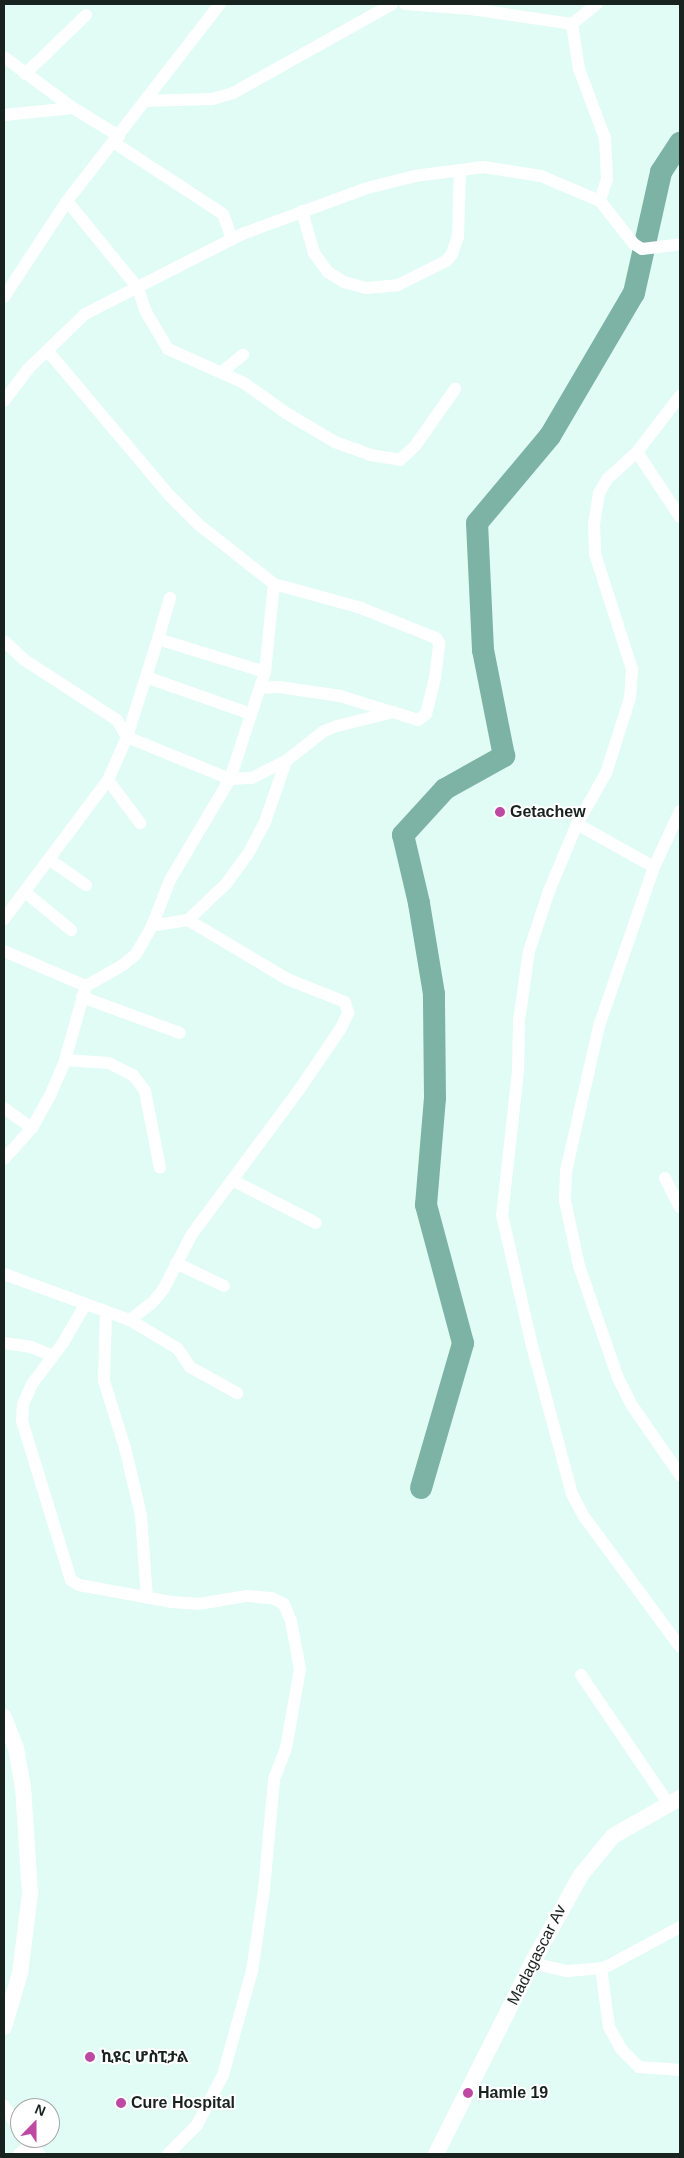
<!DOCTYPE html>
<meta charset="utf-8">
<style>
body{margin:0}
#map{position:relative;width:684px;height:2158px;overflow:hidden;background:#e1fcf4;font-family:Helvetica,"Noto Sans Ethiopic",sans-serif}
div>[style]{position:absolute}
.river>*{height:22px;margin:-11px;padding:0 11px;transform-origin:11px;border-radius:11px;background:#7db3a4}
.street>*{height:12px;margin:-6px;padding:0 6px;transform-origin:6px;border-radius:6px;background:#fff}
.secondary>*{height:16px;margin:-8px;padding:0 8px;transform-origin:8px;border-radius:8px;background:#fff}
.dots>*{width:14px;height:14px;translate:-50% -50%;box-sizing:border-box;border:2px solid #fff;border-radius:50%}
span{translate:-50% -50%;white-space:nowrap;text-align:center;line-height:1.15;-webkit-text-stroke:4px #fff;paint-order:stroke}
.poi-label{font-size:16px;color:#18221f;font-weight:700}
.left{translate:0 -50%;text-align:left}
.street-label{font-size:16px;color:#18221f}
.frame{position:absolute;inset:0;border:5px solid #18221f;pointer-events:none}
.north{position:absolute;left:10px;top:2098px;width:50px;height:50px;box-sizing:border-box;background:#fff;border:1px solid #a3a7a5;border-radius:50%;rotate:22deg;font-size:14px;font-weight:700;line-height:20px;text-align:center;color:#18221f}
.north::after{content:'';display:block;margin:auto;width:18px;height:22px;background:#bd49a3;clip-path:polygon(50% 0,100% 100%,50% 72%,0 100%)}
</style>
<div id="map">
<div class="river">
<div style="left:421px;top:1488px;width:151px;rotate:-73.8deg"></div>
<div style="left:463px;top:1343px;width:143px;rotate:-105deg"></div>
<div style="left:426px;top:1205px;width:107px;rotate:-85.2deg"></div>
<div style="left:435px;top:1098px;width:104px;rotate:-90.6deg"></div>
<div style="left:434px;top:994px;width:92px;rotate:-99.4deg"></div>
<div style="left:419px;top:903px;width:70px;rotate:-103.2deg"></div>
<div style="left:403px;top:835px;width:62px;rotate:-47.6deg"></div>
<div style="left:445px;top:789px;width:68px;rotate:-29.2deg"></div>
<div style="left:504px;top:756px;width:108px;rotate:-101.2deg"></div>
<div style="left:483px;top:650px;width:127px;rotate:-92.7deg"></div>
<div style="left:477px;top:523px;width:114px;rotate:-50deg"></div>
<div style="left:550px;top:436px;width:166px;rotate:-59.6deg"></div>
<div style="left:634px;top:293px;width:124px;rotate:-77.4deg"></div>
<div style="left:661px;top:172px;width:35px;rotate:-57deg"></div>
</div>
<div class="street">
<div style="left:405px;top:4px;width:66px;rotate:4.3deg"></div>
<div style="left:471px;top:9px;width:102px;rotate:8.4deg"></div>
<div style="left:572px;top:24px;width:46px;rotate:81.2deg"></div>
<div style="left:579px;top:69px;width:74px;rotate:69.4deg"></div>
<div style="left:605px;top:138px;width:41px;rotate:87.2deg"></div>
<div style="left:607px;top:179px;width:23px;rotate:108deg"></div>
<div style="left:572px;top:24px;width:32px;rotate:-39deg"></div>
<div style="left:4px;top:57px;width:86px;rotate:36.5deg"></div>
<div style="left:73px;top:108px;width:54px;rotate:31.3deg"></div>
<div style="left:25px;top:74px;width:85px;rotate:-44deg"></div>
<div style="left:144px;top:101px;width:68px;rotate:-1.7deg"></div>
<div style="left:212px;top:99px;width:22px;rotate:-16deg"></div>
<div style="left:233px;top:93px;width:182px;rotate:-29.2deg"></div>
<div style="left:4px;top:115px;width:69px;rotate:-5.8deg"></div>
<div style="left:113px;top:142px;width:131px;rotate:33.2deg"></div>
<div style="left:223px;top:214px;width:27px;rotate:70deg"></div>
<div style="left:67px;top:201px;width:112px;rotate:50.8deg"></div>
<div style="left:138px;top:288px;width:25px;rotate:72deg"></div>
<div style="left:146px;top:312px;width:43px;rotate:59.3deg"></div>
<div style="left:168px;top:349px;width:83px;rotate:24.1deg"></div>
<div style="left:244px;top:383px;width:52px;rotate:35.5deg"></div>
<div style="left:286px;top:413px;width:57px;rotate:30.6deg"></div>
<div style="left:335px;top:442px;width:37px;rotate:20deg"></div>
<div style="left:370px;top:455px;width:30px;rotate:9deg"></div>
<div style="left:400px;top:460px;width:21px;rotate:-43deg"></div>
<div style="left:415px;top:446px;width:70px;rotate:-54.9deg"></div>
<div style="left:302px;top:211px;width:44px;rotate:74.1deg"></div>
<div style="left:314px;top:253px;width:24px;rotate:54deg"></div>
<div style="left:328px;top:272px;width:19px;rotate:32deg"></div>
<div style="left:344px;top:282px;width:23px;rotate:15deg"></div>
<div style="left:366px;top:288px;width:32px;rotate:-5deg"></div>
<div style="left:398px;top:285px;width:54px;rotate:-26.6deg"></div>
<div style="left:446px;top:261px;width:9px;rotate:-49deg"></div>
<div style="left:452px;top:254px;width:18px;rotate:-71deg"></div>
<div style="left:458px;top:237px;width:67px;rotate:-88.3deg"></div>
<div style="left:4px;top:297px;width:115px;rotate:-56.7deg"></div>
<div style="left:67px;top:201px;width:249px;rotate:-52.2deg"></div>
<div style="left:223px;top:371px;width:26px;rotate:-39deg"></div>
<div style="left:4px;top:401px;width:39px;rotate:-53deg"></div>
<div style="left:27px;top:370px;width:81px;rotate:-44deg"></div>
<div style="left:85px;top:314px;width:176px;rotate:-27deg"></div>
<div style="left:242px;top:234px;width:133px;rotate:-20.2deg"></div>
<div style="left:367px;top:188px;width:49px;rotate:-14deg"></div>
<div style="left:415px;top:176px;width:69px;rotate:-7.5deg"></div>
<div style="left:483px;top:167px;width:59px;rotate:8.8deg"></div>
<div style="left:541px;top:176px;width:64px;rotate:23deg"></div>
<div style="left:600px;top:201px;width:55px;rotate:51.7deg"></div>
<div style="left:634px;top:244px;width:9px;rotate:32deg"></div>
<div style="left:642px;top:249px;width:38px;rotate:-7deg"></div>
<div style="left:637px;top:452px;width:71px;rotate:-52.5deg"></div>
<div style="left:680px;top:517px;width:78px;rotate:-123.5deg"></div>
<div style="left:637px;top:452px;width:39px;rotate:138deg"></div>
<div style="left:608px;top:478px;width:17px;rotate:121deg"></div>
<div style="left:599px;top:493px;width:30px;rotate:99deg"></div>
<div style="left:594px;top:523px;width:31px;rotate:88deg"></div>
<div style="left:595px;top:554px;width:121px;rotate:72.2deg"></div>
<div style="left:632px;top:669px;width:29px;rotate:94deg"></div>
<div style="left:630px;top:698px;width:79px;rotate:107.7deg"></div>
<div style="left:606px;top:773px;width:59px;rotate:119.6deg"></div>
<div style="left:577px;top:824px;width:73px;rotate:112.7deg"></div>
<div style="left:549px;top:891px;width:63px;rotate:108.4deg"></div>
<div style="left:529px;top:951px;width:70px;rotate:98.2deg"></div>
<div style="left:519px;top:1020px;width:51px;rotate:91.1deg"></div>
<div style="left:518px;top:1071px;width:145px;rotate:96.3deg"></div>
<div style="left:502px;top:1215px;width:130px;rotate:77.1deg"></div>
<div style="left:531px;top:1342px;width:157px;rotate:74.9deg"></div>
<div style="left:572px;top:1494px;width:27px;rotate:62deg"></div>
<div style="left:585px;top:1518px;width:160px;rotate:53.6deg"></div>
<div style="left:158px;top:639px;width:43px;rotate:-73.7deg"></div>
<div style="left:4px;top:641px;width:26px;rotate:43deg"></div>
<div style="left:23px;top:659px;width:112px;rotate:33deg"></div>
<div style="left:117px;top:720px;width:20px;rotate:60deg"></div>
<div style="left:127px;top:737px;width:47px;rotate:113.8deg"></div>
<div style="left:108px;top:780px;width:174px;rotate:126.8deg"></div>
<div style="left:265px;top:672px;width:112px;rotate:-162.9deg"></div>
<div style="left:158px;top:639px;width:103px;rotate:107.6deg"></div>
<div style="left:127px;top:737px;width:111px;rotate:22.2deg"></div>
<div style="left:230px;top:779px;width:22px;rotate:-3deg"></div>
<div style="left:252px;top:778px;width:38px;rotate:-27deg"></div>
<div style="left:146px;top:677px;width:111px;rotate:19.4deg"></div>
<div style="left:260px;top:688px;width:19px;rotate:-3deg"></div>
<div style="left:279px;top:687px;width:62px;rotate:8.4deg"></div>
<div style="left:340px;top:696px;width:54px;rotate:17.1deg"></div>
<div style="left:108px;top:780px;width:54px;rotate:53.3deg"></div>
<div style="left:680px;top:811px;width:62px;rotate:114.9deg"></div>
<div style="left:654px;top:867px;width:168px;rotate:109.1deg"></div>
<div style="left:599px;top:1026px;width:149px;rotate:102.8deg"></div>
<div style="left:566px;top:1171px;width:30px;rotate:92deg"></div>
<div style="left:565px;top:1201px;width:66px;rotate:77.8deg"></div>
<div style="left:579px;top:1266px;width:119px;rotate:70.8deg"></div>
<div style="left:618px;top:1378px;width:33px;rotate:63deg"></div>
<div style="left:633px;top:1407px;width:83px;rotate:55.3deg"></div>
<div style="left:577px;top:824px;width:88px;rotate:29.2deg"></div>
<div style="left:50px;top:860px;width:44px;rotate:34.8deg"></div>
<div style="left:25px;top:892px;width:60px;rotate:39.6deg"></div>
<div style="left:188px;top:920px;width:52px;rotate:-43.5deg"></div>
<div style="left:226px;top:884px;width:37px;rotate:-54deg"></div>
<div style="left:248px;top:854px;width:36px;rotate:-62deg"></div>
<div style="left:265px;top:822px;width:65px;rotate:-71deg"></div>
<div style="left:286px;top:761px;width:48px;rotate:-38.3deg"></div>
<div style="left:324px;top:731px;width:14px;rotate:-21deg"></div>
<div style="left:337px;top:726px;width:58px;rotate:-14deg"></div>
<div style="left:393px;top:712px;width:26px;rotate:18deg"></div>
<div style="left:418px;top:720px;width:10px;rotate:-37deg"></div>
<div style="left:426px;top:714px;width:37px;rotate:-76deg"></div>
<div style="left:435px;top:678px;width:35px;rotate:-83deg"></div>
<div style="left:439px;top:643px;width:6px;rotate:-121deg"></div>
<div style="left:436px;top:638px;width:84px;rotate:-158.3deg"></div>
<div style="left:358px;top:607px;width:87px;rotate:-164.7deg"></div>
<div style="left:4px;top:951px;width:89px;rotate:23.1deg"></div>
<div style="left:82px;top:997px;width:104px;rotate:20.2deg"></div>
<div style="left:65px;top:1060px;width:44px;rotate:3.9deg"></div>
<div style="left:109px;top:1063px;width:27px;rotate:27deg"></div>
<div style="left:133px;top:1075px;width:20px;rotate:53deg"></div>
<div style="left:145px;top:1091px;width:78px;rotate:79deg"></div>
<div style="left:4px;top:1108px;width:34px;rotate:36deg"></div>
<div style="left:4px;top:1159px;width:42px;rotate:-47.9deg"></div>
<div style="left:32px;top:1128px;width:37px;rotate:-61deg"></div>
<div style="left:50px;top:1096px;width:39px;rotate:-67deg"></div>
<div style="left:65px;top:1060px;width:77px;rotate:-74.2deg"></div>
<div style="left:86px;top:986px;width:43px;rotate:-29.6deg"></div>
<div style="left:123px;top:965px;width:17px;rotate:-40deg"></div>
<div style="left:136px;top:954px;width:32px;rotate:-60deg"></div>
<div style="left:152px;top:926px;width:49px;rotate:-68.6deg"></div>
<div style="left:170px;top:880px;width:117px;rotate:-59.3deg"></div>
<div style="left:230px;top:779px;width:113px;rotate:-71.9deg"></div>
<div style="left:265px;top:672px;width:88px;rotate:-84.2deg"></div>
<div style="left:274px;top:584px;width:97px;rotate:-141.7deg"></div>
<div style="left:198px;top:524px;width:41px;rotate:-135deg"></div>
<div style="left:169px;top:495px;width:189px;rotate:-130.1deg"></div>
<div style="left:665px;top:1178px;width:33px;rotate:63deg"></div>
<div style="left:232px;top:1180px;width:94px;rotate:27.1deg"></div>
<div style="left:176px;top:1263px;width:53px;rotate:25.6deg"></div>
<div style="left:4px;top:1274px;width:134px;rotate:20.1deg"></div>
<div style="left:130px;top:1320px;width:56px;rotate:31.1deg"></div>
<div style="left:178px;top:1349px;width:22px;rotate:56deg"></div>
<div style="left:190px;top:1367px;width:54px;rotate:29deg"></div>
<div style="left:85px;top:1305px;width:44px;rotate:120.1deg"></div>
<div style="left:63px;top:1343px;width:51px;rotate:127.1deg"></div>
<div style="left:32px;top:1384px;width:22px;rotate:114deg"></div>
<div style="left:23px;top:1404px;width:17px;rotate:93deg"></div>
<div style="left:22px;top:1421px;width:166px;rotate:72.9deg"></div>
<div style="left:71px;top:1580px;width:9px;rotate:32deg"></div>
<div style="left:79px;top:1585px;width:95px;rotate:10.4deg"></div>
<div style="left:172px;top:1602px;width:26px;rotate:4deg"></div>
<div style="left:198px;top:1604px;width:50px;rotate:-9.3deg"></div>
<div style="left:247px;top:1596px;width:25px;rotate:5deg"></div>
<div style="left:272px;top:1598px;width:13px;rotate:27deg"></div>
<div style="left:284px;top:1604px;width:18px;rotate:68deg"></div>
<div style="left:291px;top:1621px;width:49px;rotate:79.4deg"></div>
<div style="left:300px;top:1669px;width:80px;rotate:100deg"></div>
<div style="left:286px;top:1748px;width:34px;rotate:111deg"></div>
<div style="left:274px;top:1780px;width:110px;rotate:95.2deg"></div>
<div style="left:264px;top:1890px;width:82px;rotate:98.4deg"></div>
<div style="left:252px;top:1971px;width:108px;rotate:105.6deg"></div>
<div style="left:223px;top:2075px;width:56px;rotate:117.5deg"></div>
<div style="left:197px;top:2125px;width:41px;rotate:135deg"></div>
<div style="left:106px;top:1312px;width:69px;rotate:91.7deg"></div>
<div style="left:104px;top:1381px;width:70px;rotate:72.6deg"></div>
<div style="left:125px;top:1448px;width:69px;rotate:76.6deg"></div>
<div style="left:141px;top:1515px;width:83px;rotate:85.9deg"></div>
<div style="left:130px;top:1320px;width:28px;rotate:-38deg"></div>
<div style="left:152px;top:1303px;width:17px;rotate:-50deg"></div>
<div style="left:163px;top:1290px;width:63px;rotate:-62.6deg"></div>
<div style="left:192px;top:1234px;width:179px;rotate:-53.4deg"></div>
<div style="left:299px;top:1090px;width:75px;rotate:-55.9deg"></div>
<div style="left:341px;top:1028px;width:17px;rotate:-65deg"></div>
<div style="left:348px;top:1013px;width:11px;rotate:-105deg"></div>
<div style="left:345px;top:1002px;width:62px;rotate:-158.4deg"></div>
<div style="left:287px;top:979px;width:115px;rotate:-149.2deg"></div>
<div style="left:188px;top:920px;width:36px;rotate:171deg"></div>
<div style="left:4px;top:1343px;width:27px;rotate:8deg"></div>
<div style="left:31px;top:1347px;width:24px;rotate:22deg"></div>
<div style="left:581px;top:1675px;width:155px;rotate:55.8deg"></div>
<div style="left:532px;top:1963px;width:37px;rotate:13deg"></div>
<div style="left:568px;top:1971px;width:36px;rotate:-5deg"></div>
<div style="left:604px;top:1968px;width:86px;rotate:-28.3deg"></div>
<div style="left:601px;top:1968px;width:60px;rotate:82.3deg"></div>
<div style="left:609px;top:2027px;width:25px;rotate:61deg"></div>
<div style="left:621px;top:2049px;width:25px;rotate:45deg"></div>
<div style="left:639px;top:2067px;width:41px;rotate:4.2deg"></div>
<div style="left:4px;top:2106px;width:29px;rotate:56deg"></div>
<div style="left:26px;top:2138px;width:21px;rotate:51deg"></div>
<div style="left:19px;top:2154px;width:15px;rotate:-37deg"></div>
</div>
<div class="secondary">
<div style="left:4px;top:1717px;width:33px;rotate:69deg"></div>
<div style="left:16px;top:1748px;width:39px;rotate:80deg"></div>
<div style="left:23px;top:1786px;width:108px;rotate:86.3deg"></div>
<div style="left:30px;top:1894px;width:80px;rotate:97.2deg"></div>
<div style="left:20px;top:1973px;width:56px;rotate:106.5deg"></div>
<div style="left:436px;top:2154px;width:214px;rotate:-63.3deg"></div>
<div style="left:532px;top:1963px;width:101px;rotate:-60.9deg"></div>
<div style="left:581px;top:1875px;width:50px;rotate:-50.6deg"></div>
<div style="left:613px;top:1836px;width:77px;rotate:-29.6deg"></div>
</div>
<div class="dots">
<div style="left:500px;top:812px;background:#bd49a3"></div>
<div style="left:90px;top:2057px;background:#bd49a3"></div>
<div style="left:468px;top:2093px;background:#bd49a3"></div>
<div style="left:121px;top:2103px;background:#bd49a3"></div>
</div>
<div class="poi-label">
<span class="left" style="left:510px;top:812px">Getachew</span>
<span class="left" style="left:101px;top:2057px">ኪዩር ሆስፒታል</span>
<span class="left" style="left:478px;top:2093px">Hamle 19</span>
<span class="left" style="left:131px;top:2103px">Cure Hospital</span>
</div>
<div class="street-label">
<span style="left:537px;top:1955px;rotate:-63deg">Madagascar Av</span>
</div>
<div class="frame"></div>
<div class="north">N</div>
</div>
